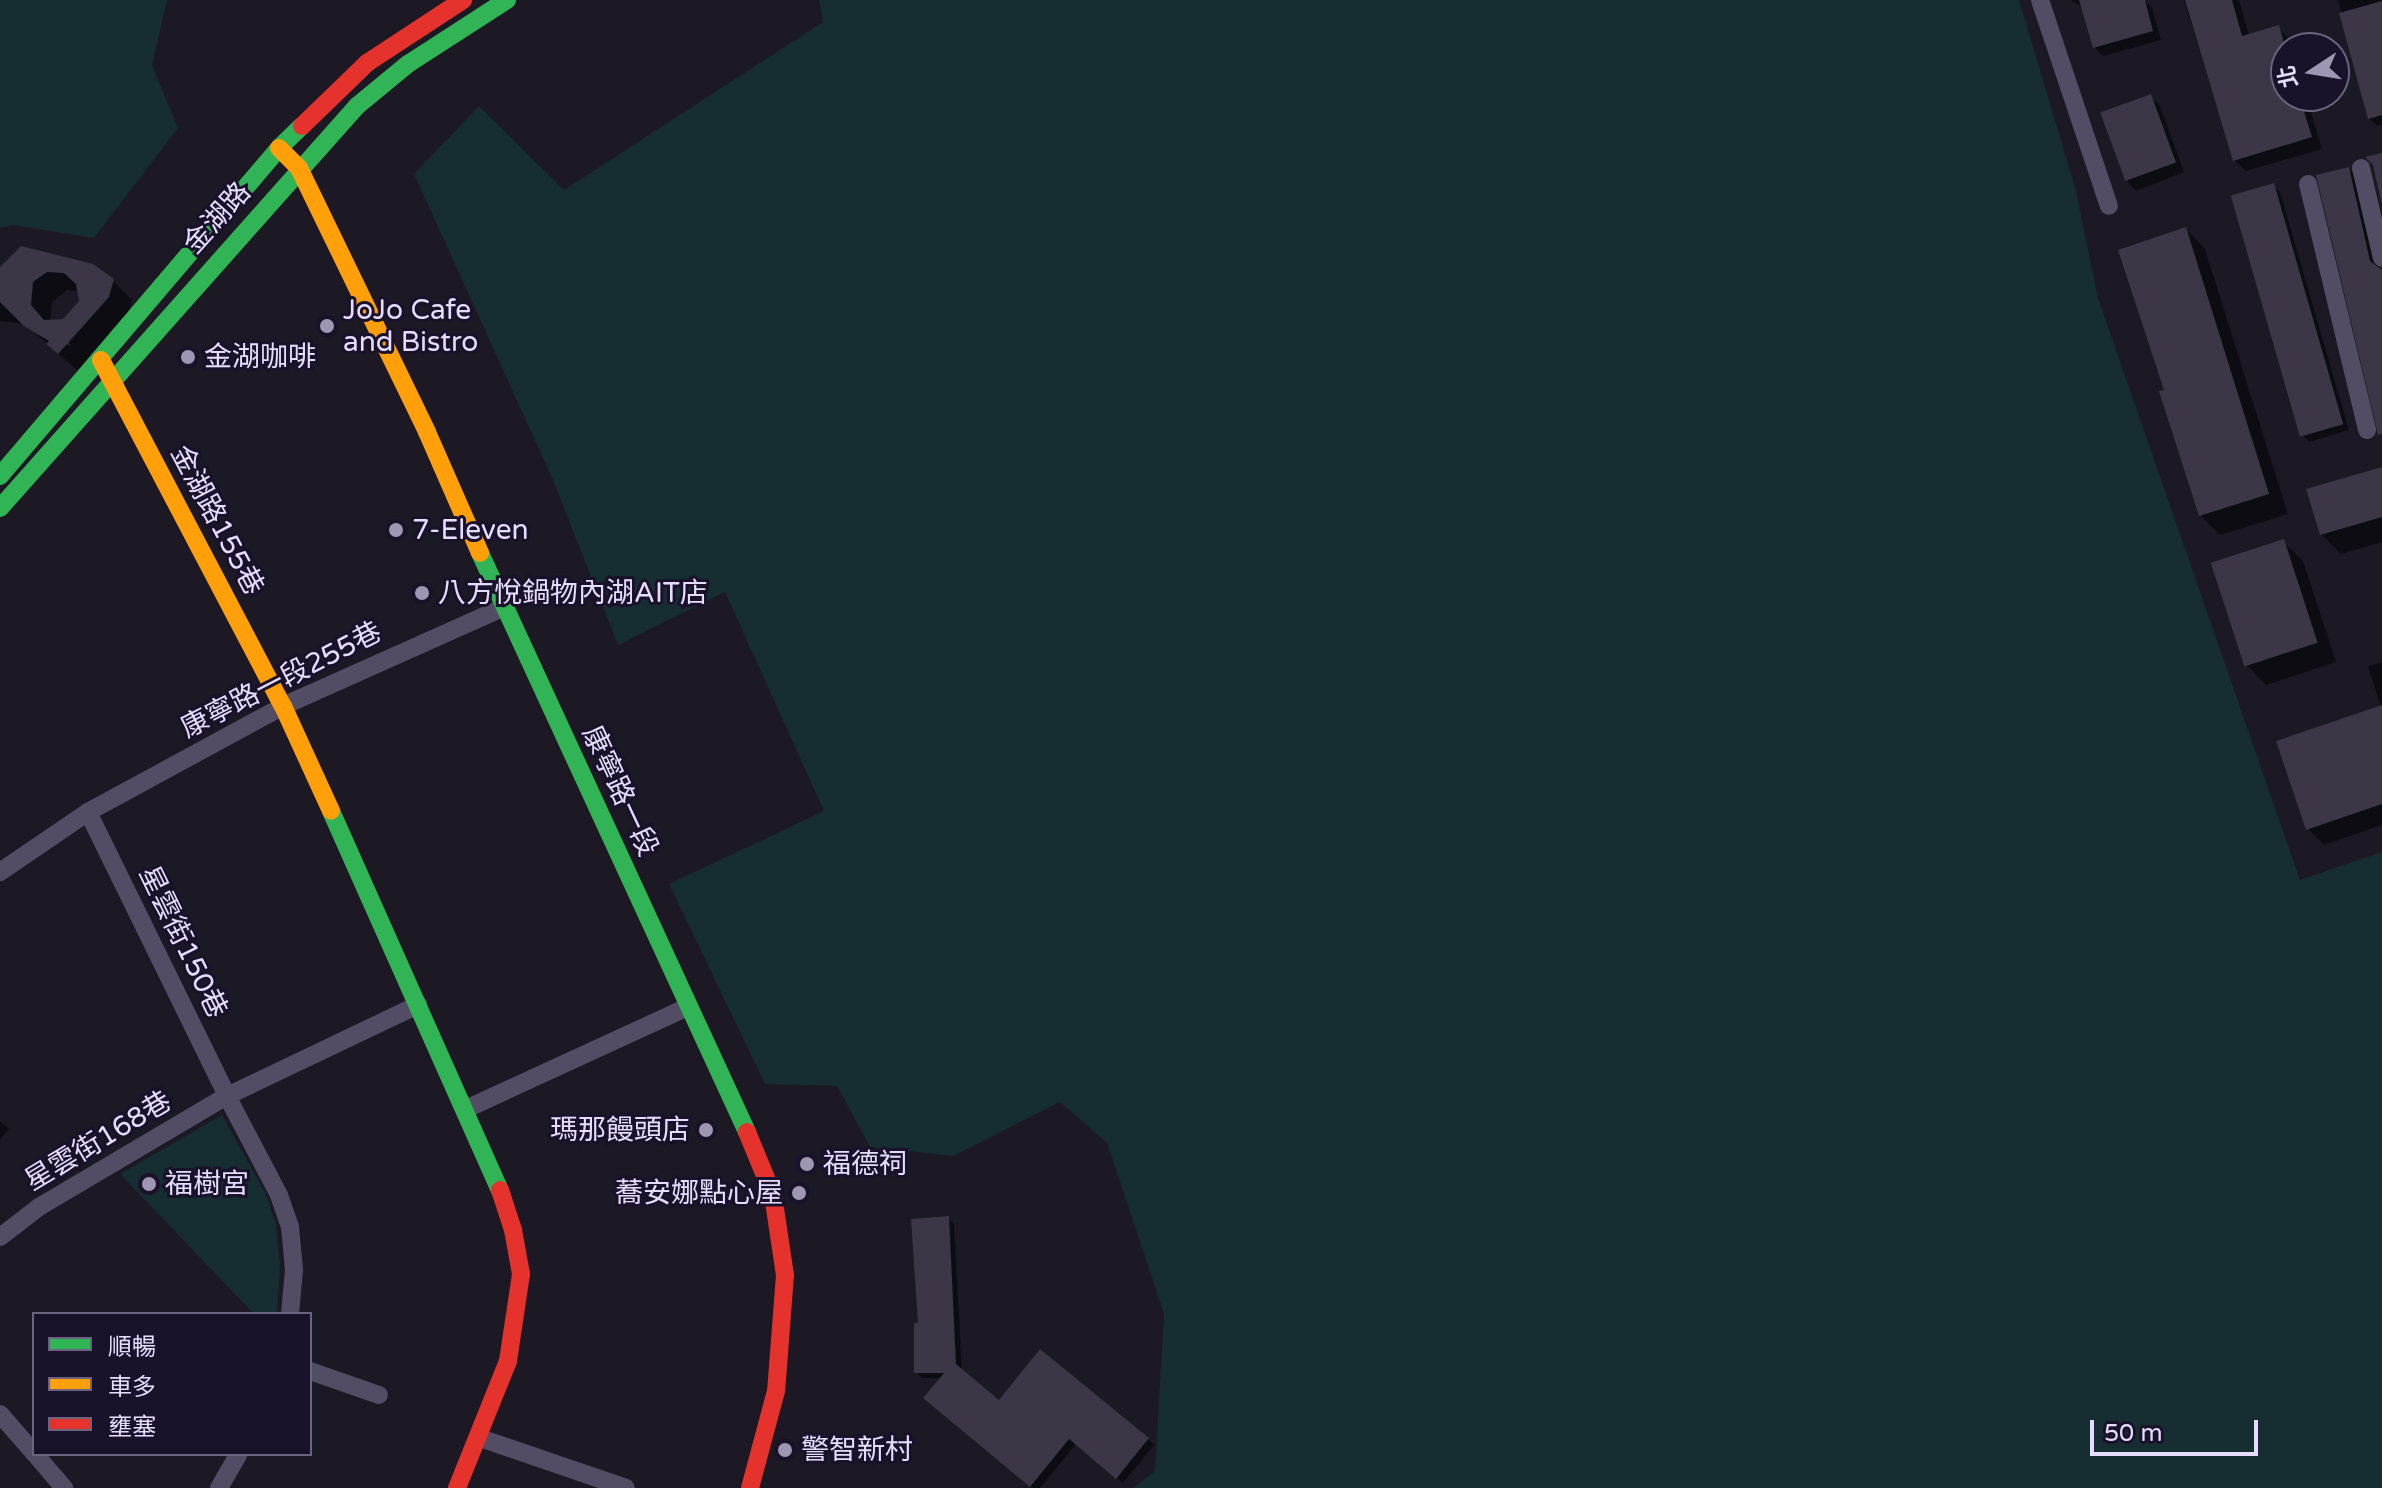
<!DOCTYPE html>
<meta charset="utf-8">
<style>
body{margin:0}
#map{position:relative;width:2382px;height:1488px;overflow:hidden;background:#1c1824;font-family:"Varela Round","Noto Sans TC",sans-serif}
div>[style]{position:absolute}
.green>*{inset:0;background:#162d32}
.shadow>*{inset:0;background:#0007}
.building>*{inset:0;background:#3c3646;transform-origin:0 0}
.street>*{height:18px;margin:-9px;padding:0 9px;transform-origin:9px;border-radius:9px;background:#524d65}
.fast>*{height:18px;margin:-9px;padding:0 9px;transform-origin:9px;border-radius:9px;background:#30b455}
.slow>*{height:18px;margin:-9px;padding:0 9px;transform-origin:9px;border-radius:9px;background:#ff9f0a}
.jam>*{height:18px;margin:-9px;padding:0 9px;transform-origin:9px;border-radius:9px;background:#e5322d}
.dots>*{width:22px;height:22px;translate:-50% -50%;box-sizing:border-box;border:4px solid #1a122a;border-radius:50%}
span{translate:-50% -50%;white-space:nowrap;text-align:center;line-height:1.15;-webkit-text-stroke:6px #1a122a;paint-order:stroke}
.street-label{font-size:28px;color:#e6dcfe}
.poi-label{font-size:28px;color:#e6dcfe}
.left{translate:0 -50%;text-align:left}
.right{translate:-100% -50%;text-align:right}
.legend{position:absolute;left:32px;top:1312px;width:280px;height:144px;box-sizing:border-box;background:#1a122a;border:2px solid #6c637f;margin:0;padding:10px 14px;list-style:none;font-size:24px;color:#e6dcfe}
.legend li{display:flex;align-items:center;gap:16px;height:40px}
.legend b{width:40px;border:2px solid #6c637f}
.north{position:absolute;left:2270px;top:32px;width:80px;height:80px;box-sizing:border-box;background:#1a122a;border:2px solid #6c637f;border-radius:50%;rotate:258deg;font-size:22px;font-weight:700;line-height:32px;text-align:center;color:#e6dcfe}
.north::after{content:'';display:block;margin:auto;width:28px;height:36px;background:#9f97b2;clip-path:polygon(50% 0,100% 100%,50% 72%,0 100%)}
.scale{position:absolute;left:2090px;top:1420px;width:168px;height:36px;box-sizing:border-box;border:4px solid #e6dcfe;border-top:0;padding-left:10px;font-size:24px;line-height:28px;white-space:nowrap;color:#e6dcfe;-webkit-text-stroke:6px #1a122a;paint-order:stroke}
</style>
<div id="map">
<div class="green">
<div style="clip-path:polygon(0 0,167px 0,152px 65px,178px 128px,94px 238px,12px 225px,0 228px)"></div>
<div style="clip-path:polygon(819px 0,2019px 0,2076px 191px,2098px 298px,2300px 880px,2382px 852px,2382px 1488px,1133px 1488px,1155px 1471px,1164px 1314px,1107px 1143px,1060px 1102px,953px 1156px,870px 1147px,837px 1086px,765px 1084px,669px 884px,824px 811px,725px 592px,618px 645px,553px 480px,414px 174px,479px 106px,564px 190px,823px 22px)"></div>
<div style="clip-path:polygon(222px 1115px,265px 1192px,276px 1224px,280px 1266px,277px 1314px,254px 1314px,120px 1174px)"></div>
</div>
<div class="shadow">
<div style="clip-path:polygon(2071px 0,2144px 0,2152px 8px,2161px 40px,2103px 56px,2094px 47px,2084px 8px)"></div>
<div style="clip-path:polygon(2184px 0,2239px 0,2249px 36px,2278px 28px,2289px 39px,2292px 48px,2286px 48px,2286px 96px,2306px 96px,2322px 149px,2246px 171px,2234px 160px)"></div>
<div style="clip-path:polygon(2338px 0,2382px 0,2382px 124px,2377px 126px,2369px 118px)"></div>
<div style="clip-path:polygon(2150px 96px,2160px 106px,2184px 172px,2136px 191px,2127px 181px)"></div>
<div style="clip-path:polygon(2349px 169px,2358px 179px,2379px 271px,2382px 271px,2382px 418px)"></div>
<div style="clip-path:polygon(2274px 186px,2280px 192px,2349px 430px,2309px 442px,2303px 435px)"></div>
<div style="clip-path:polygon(2186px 229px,2205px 249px,2288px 514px,2220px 535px,2200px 515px,2166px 391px)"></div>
<div style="clip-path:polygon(evenodd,22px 248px,112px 280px,132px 300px,127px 316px,79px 372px,25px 324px,0 321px,0 270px,22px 248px,67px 290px,79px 291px,81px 302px,64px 321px,50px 322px,52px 302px,67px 290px)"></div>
<div style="clip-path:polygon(2382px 469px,2382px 542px,2341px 554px,2321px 534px)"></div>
<div style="clip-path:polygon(2283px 541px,2303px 561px,2336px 662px,2266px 685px,2247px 665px)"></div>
<div style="clip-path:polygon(2382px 662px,2382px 825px,2324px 845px,2308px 829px,2381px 707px,2368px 666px)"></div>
<div style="clip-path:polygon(0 1121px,9px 1129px,0 1140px)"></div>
<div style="clip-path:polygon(948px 1218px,954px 1224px,962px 1371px,1000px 1403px,1148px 1439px,1154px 1445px,1123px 1483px,1076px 1444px,1040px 1488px,1032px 1488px,931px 1404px,942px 1378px,922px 1378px,916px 1372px,920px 1325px)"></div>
</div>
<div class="building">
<div style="clip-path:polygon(2079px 0,2145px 0,2153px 31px,2093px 48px)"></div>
<div style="clip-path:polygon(2185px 0,2232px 0,2242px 36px,2279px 25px,2286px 50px,2286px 96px,2299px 96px,2312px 137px,2233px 161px)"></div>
<div style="clip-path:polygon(2382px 1px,2382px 115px,2368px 119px,2339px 13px)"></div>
<div style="left:2151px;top:94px;width:73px;height:54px;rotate:70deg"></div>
<div style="clip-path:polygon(2382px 153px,2382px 205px,2373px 165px,2365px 157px)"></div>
<div style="clip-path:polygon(2349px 167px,2370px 261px,2382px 270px,2382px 434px,2378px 435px,2316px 175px)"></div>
<div style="left:2274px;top:183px;width:251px;height:45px;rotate:74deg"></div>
<div style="clip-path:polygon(2186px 227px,2269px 494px,2199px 516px,2159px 391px,2164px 390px,2118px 250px)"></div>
<div style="clip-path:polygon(evenodd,21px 246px,93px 264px,114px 279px,109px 297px,68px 343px,71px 346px,67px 344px,58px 354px,46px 344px,49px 341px,24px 326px,0 302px,0 267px,21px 246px,47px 272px,64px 273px,76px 284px,79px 301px,63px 319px,44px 320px,31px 305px,33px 282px,47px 272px)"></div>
<div style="clip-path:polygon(2382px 467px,2382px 517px,2320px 535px,2306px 489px)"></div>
<div style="left:2284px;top:539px;width:109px;height:77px;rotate:72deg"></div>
<div style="clip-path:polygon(2382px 705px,2382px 804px,2306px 830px,2276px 741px)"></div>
<div style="clip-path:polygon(949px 1216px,956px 1364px,999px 1400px,1040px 1349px,1149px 1438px,1116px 1479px,1069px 1439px,1030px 1487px,923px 1398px,944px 1373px,914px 1373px,914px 1323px,918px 1323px,911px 1219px)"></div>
</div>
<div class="street">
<div style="left:2040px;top:0;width:217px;rotate:71.5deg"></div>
<div style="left:2361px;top:168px;width:92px;rotate:76.9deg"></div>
<div style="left:2308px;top:184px;width:253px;rotate:76.5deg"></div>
<div style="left:88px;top:812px;width:316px;rotate:63.9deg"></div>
<div style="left:227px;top:1096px;width:212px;rotate:-25.5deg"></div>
<div style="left:0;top:872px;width:107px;rotate:-34.3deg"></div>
<div style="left:88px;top:812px;width:222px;rotate:-28.5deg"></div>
<div style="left:283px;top:706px;width:242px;rotate:-24.1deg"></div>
<div style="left:466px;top:1109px;width:244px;rotate:-24.7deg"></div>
<div style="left:0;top:1237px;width:49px;rotate:-37.6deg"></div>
<div style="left:39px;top:1207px;width:218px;rotate:-30.6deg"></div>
<div style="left:227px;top:1096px;width:112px;rotate:62.3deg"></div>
<div style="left:279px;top:1195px;width:34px;rotate:71deg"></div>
<div style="left:290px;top:1227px;width:43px;rotate:84.7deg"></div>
<div style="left:294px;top:1270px;width:44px;rotate:95.2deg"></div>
<div style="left:310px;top:1371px;width:73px;rotate:19.2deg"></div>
<div style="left:0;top:1414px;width:52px;rotate:48.9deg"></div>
<div style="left:480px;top:1438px;width:154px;rotate:18.9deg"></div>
<div style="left:35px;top:1454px;width:45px;rotate:49.5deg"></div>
<div style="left:219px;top:1488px;width:39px;rotate:-60deg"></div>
</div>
<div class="fast">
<div style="left:0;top:476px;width:431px;rotate:-49.6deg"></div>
<div style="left:279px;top:148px;width:32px;rotate:-44deg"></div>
<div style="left:0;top:508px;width:538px;rotate:-48.39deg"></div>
<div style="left:357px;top:106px;width:66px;rotate:-39.5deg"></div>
<div style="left:408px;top:64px;width:118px;rotate:-32.9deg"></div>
<div style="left:480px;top:553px;width:638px;rotate:65.24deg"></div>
<div style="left:331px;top:811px;width:415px;rotate:66deg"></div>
</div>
<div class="slow">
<div style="left:279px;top:148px;width:28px;rotate:45deg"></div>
<div style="left:299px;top:168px;width:293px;rotate:64.1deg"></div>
<div style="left:427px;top:432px;width:132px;rotate:66.3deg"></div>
<div style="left:101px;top:360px;width:391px;rotate:62.3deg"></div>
<div style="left:283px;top:706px;width:115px;rotate:65.4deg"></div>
</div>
<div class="jam">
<div style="left:302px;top:126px;width:91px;rotate:-44.1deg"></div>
<div style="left:367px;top:63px;width:115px;rotate:-33.3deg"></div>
<div style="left:747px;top:1132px;width:68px;rotate:67.6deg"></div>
<div style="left:773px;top:1195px;width:81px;rotate:81.5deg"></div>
<div style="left:785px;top:1275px;width:116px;rotate:94.4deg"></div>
<div style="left:776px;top:1391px;width:100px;rotate:105deg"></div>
<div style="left:457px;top:1488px;width:137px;rotate:-68.1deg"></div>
<div style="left:508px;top:1361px;width:88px;rotate:-81.5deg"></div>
<div style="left:521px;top:1274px;width:45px;rotate:-100.3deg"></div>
<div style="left:513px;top:1230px;width:42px;rotate:-108deg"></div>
</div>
<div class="dots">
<div style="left:327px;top:326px;background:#9f97b2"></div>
<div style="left:188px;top:357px;background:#9f97b2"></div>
<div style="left:396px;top:530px;background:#9f97b2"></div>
<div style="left:422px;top:593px;background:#9f97b2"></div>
<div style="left:706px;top:1130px;background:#9f97b2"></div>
<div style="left:807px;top:1164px;background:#9f97b2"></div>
<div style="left:149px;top:1184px;background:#9f97b2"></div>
<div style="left:799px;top:1193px;background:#9f97b2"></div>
<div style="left:785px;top:1450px;background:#9f97b2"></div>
</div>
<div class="street-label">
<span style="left:217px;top:218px;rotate:-48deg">金湖路</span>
<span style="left:217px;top:520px;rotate:62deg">金湖路155巷</span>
<span style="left:281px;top:680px;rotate:-27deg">康寧路一段255巷</span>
<span style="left:620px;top:791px;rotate:65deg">康寧路一段</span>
<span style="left:183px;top:942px;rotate:64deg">星雲街150巷</span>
<span style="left:98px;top:1141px;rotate:-31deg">星雲街168巷</span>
</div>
<div class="poi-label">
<span class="left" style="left:343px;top:326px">JoJo Cafe<br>and Bistro</span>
<span class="left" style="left:204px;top:357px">金湖咖啡</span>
<span class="left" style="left:412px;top:530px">7-Eleven</span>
<span class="left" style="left:438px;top:593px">八方悅鍋物內湖AIT店</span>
<span class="right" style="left:690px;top:1130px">瑪那饅頭店</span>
<span class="left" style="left:823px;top:1164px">福德祠</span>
<span class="left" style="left:165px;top:1184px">福樹宮</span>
<span class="right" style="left:783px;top:1193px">蕎安娜點心屋</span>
<span class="left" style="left:801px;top:1450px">警智新村</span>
</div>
<ul class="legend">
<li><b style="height:10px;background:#30b455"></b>順暢</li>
<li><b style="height:10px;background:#ff9f0a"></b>車多</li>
<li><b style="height:10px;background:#e5322d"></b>壅塞</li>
</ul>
<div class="north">北</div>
<div class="scale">50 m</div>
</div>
